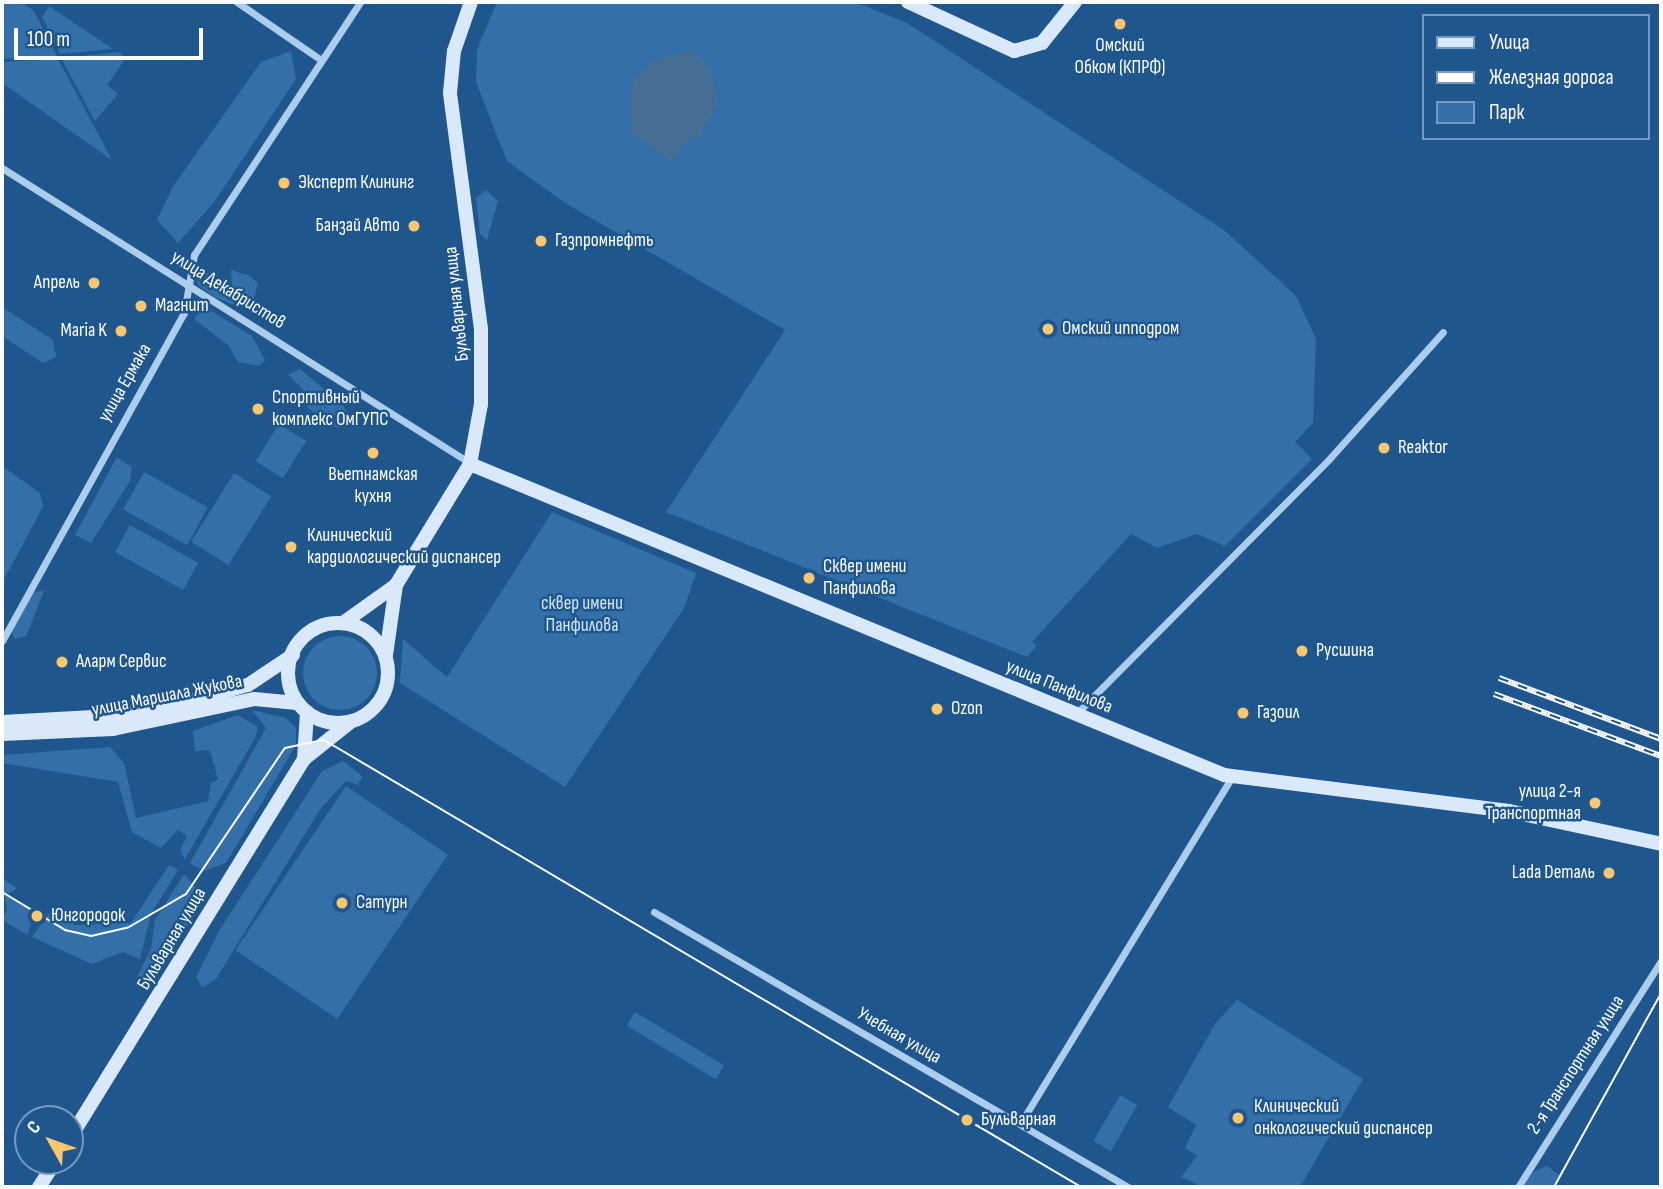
<!DOCTYPE html>
<meta charset="utf-8">
<style>
body{margin:0}
#map{position:relative;width:1663px;height:1189px;overflow:hidden;background:#1f568d;font-family:"Sofia Sans Condensed",sans-serif}
div>[style]{position:absolute}
.green>*{inset:0;background:#3370aa;transform-origin:0 0}
.round{border-radius:50%}
.water>*{inset:0;background:#466d94}
.minor>*{height:7px;margin:-3.5px;padding:0 3.5px;transform-origin:3.5px;border-radius:3.5px;background:#adcdec}
.secondary>*{height:14px;margin:-7px;padding:0 7px;transform-origin:7px;border-radius:7px;background:#d9e9f9}
.secondary>.ring{margin:-7px;padding:0;box-sizing:content-box;background:none;border:14px solid #d9e9f9;border-radius:50%}
.tram>*{height:2px;margin:-1px;padding:0 1px;transform-origin:1px;border-radius:1px;background:#fff}
.rail>*{height:6px;margin-top:-3px;transform-origin:0;background:repeating-linear-gradient(90deg,#1f568d 0 10px,#fff 0 20px);box-sizing:border-box;border-block:2px solid #fff}
.dots>*{width:19px;height:19px;translate:-50% -50%;box-sizing:border-box;border:4px solid #1f568d;border-radius:50%}
span{translate:-50% -50%;white-space:nowrap;text-align:center;line-height:1.15;-webkit-text-stroke:5px #1f568d;paint-order:stroke}
.poi-label{font-size:19px;color:#fff}
.left{translate:0 -50%;text-align:left}
.right{translate:-100% -50%;text-align:right}
.street-label{font-size:19px;color:#fff}
.park-label{font-size:19px;color:#d2e6f9}
.frame{position:absolute;inset:0;border:4px solid #fff;pointer-events:none}
.legend{position:absolute;left:1422px;top:14px;width:228px;height:126px;box-sizing:border-box;background:#1f568d;border:2px solid #799abb;margin:0;padding:9px 12px;list-style:none;font-size:21px;color:#fff}
.legend li{display:flex;align-items:center;gap:14px;height:35px}
.legend b{width:35px;border:2px solid #799abb}
.north{position:absolute;left:14px;top:1105px;width:70px;height:70px;box-sizing:border-box;background:#1f568d;border:2px solid #799abb;border-radius:50%;rotate:310deg;font-size:19px;font-weight:700;line-height:28px;text-align:center;color:#fff}
.north::after{content:'';display:block;margin:auto;width:24px;height:32px;background:#fac86c;clip-path:polygon(50% 0,100% 100%,50% 72%,0 100%)}
.scale{position:absolute;left:14px;top:28px;width:189px;height:32px;box-sizing:border-box;border:4px solid #fff;border-top:0;padding-left:9px;font-size:21px;line-height:24px;white-space:nowrap;color:#fff;-webkit-text-stroke:5px #1f568d;paint-order:stroke}
</style>
<div id="map">
<div class="green">
<div style="clip-path:polygon(2px 2px,20px 2px,34px 11px,57px 56px,2px 59px)"></div>
<div style="clip-path:polygon(497px 2px,855px 2px,907px 23px,1224px 230px,1296px 296px,1316px 339px,1313px 423px,1295px 442px,1312px 459px,1225px 546px,1197px 534px,1157px 548px,1131px 534px,1032px 642px,1037px 645px,1027px 657px,666px 512px,785px 330px,565px 203px,507px 161px,476px 82px,477px 50px)"></div>
<div style="clip-path:polygon(49px 6px,113px 49px,60px 54px,42px 17px)"></div>
<div style="clip-path:polygon(291px 51px,296px 79px,215px 201px,178px 243px,157px 220px,172px 188px,261px 62px)"></div>
<div style="clip-path:polygon(119px 52px,126px 58px,107px 85px,118px 94px,95px 121px,61px 58px)"></div>
<div style="clip-path:polygon(58px 59px,112px 160px,2px 83px,2px 62px)"></div>
<div style="clip-path:polygon(486px 190px,498px 201px,487px 240px,480px 234px,476px 198px)"></div>
<div style="clip-path:polygon(196px 267px,232px 287px,231px 270px,250px 276px,258px 283px,253px 302px,243px 308px,216px 298px,198px 285px)"></div>
<div style="clip-path:polygon(203px 306px,252px 336px,265px 360px,259px 366px,238px 362px,228px 345px,194px 319px)"></div>
<div style="clip-path:polygon(2px 307px,53px 340px,56px 357px,43px 363px,2px 336px)"></div>
<div style="clip-path:polygon(300px 369px,343px 405px,347px 413px,337px 428px,308px 408px,303px 389px,288px 375px)"></div>
<div style="left:279px;top:424px;width:32px;height:44px;rotate:32deg"></div>
<div style="clip-path:polygon(117px 457px,132px 467px,130px 481px,91px 543px,75px 535px)"></div>
<div style="clip-path:polygon(2px 466px,40px 493px,43px 507px,2px 583px)"></div>
<div style="left:144px;top:472px;width:73px;height:43px;rotate:29deg"></div>
<div style="left:234px;top:473px;width:44px;height:81px;rotate:32deg"></div>
<div style="clip-path:polygon(552px 512px,696px 573px,684px 608px,565px 787px,400px 683px,403px 639px,447px 677px)"></div>
<div style="left:130px;top:525px;width:78px;height:31px;rotate:29deg"></div>
<div style="clip-path:polygon(44px 591px,26px 636px,15px 639px,11px 631px,33px 592px)"></div>
<div class="round" style="left:303px;top:636px;width:74px;height:74px"></div>
<div style="clip-path:polygon(252px 710px,286px 718px,296px 728px,296px 745px,226px 863px,204px 871px,190px 863px,266px 728px)"></div>
<div style="clip-path:polygon(238px 715px,258px 727px,256px 736px,185px 859px,180px 850px,187px 836px,178px 830px,161px 848px,132px 832px,118px 782px,2px 763px,2px 755px,110px 747px,124px 763px,136px 818px,208px 801px,211px 783px,218px 780px,210px 750px,195px 751px,193px 731px)"></div>
<div style="clip-path:polygon(343px 761px,362px 776px,358px 785px,346px 781px,321px 808px,216px 979px,202px 988px,196px 977px,219px 931px,322px 771px)"></div>
<div style="left:346px;top:786px;width:123px;height:198px;rotate:34deg"></div>
<div style="clip-path:polygon(169px 865px,178px 870px,151px 914px,140px 959px,123px 952px,92px 964px,32px 937px,51px 910px,75px 925px,131px 923px)"></div>
<div style="clip-path:polygon(184px 874px,205px 898px,149px 987px,138px 975px,151px 949px,155px 920px)"></div>
<div style="clip-path:polygon(2px 878px,17px 888px,7px 895px,36px 913px,27px 935px,2px 920px,7px 910px)"></div>
<div style="clip-path:polygon(1237px 1000px,1363px 1079px,1300px 1187px,1202px 1187px,1181px 1177px,1197px 1156px,1185px 1148px,1196px 1125px,1168px 1107px,1215px 1024px)"></div>
<div style="left:635px;top:1012px;width:104px;height:16px;rotate:31deg"></div>
<div style="left:1120px;top:1095px;width:20px;height:53px;rotate:30deg"></div>
<div style="clip-path:polygon(1547px 1166px,1559px 1175px,1552px 1187px,1523px 1187px,1533px 1172px)"></div>
</div>
<div class="water">
<div style="clip-path:polygon(692px 50px,711px 68px,718px 104px,700px 136px,683px 144px,672px 161px,631px 133px,633px 80px,654px 60px)"></div>
</div>
<div class="minor">
<div style="left:237px;top:2px;width:102px;rotate:34.6deg"></div>
<div style="left:2px;top:168px;width:553px;rotate:32.22deg"></div>
<div style="left:2px;top:641px;width:375px;rotate:-61deg"></div>
<div style="left:184px;top:313px;width:59px;rotate:-80.2deg"></div>
<div style="left:194px;top:255px;width:303px;rotate:-56.7deg"></div>
<div style="left:1076px;top:714px;width:361px;rotate:-45.2deg"></div>
<div style="left:1330px;top:458px;width:169px;rotate:-48.1deg"></div>
<div style="left:654px;top:912px;width:548px;rotate:30.12deg"></div>
<div style="left:1020px;top:1124px;width:407px;rotate:-58.6deg"></div>
<div style="left:1518px;top:1187px;width:267px;rotate:-57.7deg"></div>
</div>
<div class="secondary">
<div style="left:908px;top:2px;width:117px;rotate:24.8deg"></div>
<div style="left:1014px;top:51px;width:29px;rotate:-16deg"></div>
<div style="left:1042px;top:43px;width:53px;rotate:-51.2deg"></div>
<div style="left:470px;top:464px;width:816px;rotate:22.41deg"></div>
<div style="left:1224px;top:775px;width:287px;rotate:7.2deg"></div>
<div style="left:1509px;top:811px;width:156px;rotate:12.2deg"></div>
<div style="left:343px;top:623px;width:65px;rotate:-35.6deg"></div>
<div class="ring" style="left:288px;top:623px;width:86px;height:86px"></div>
<div style="left:386px;top:655px;width:71px;rotate:-81.9deg"></div>
<div style="left:396px;top:585px;width:142px;rotate:-58.6deg"></div>
<div style="left:470px;top:464px;width:61px;rotate:-79.6deg"></div>
<div style="left:481px;top:404px;width:75px;rotate:-90deg"></div>
<div style="left:481px;top:329px;width:238px;rotate:-97.5deg"></div>
<div style="left:450px;top:93px;width:42px;rotate:-84.6deg"></div>
<div style="left:454px;top:51px;width:52px;rotate:-70.9deg"></div>
<div style="left:2px;top:722px;width:110px;rotate:-3.1deg"></div>
<div style="left:112px;top:716px;width:71px;rotate:-10.5deg"></div>
<div style="left:182px;top:703px;width:68px;rotate:-15.3deg"></div>
<div style="left:248px;top:685px;width:54px;rotate:-33.7deg"></div>
<div style="left:2px;top:734px;width:111px;rotate:-2.6deg"></div>
<div style="left:113px;top:729px;width:144px;rotate:-12deg"></div>
<div style="left:254px;top:699px;width:43px;rotate:5.3deg"></div>
<div style="left:304px;top:759px;width:47px;rotate:-86.3deg"></div>
<div style="left:70px;top:1138px;width:445px;rotate:-58.3deg"></div>
<div style="left:304px;top:759px;width:61px;rotate:-38.4deg"></div>
<div style="left:39px;top:1187px;width:31px;rotate:-57deg"></div>
</div>
<div class="tram">
<div style="left:2px;top:892px;width:74px;rotate:31.1deg"></div>
<div style="left:65px;top:930px;width:27px;rotate:13deg"></div>
<div style="left:91px;top:936px;width:39px;rotate:-13deg"></div>
<div style="left:129px;top:927px;width:66px;rotate:-30.1deg"></div>
<div style="left:186px;top:894px;width:176px;rotate:-55.9deg"></div>
<div style="left:285px;top:748px;width:40px;rotate:-12deg"></div>
<div style="left:324px;top:740px;width:879px;rotate:30.56deg"></div>
<div style="left:1554px;top:1187px;width:222px;rotate:-61.1deg"></div>
</div>
<div class="rail">
<div style="left:1499px;top:678px;width:173px;rotate:20.6deg"></div>
<div style="left:1494px;top:694px;width:178px;rotate:20.4deg"></div>
</div>
<div class="dots">
<div style="left:1120px;top:24px;background:#fac86c"></div>
<div style="left:284px;top:183px;background:#fac86c"></div>
<div style="left:414px;top:226px;background:#fac86c"></div>
<div style="left:541px;top:241px;background:#fac86c"></div>
<div style="left:94px;top:283px;background:#fac86c"></div>
<div style="left:141px;top:306px;background:#fac86c"></div>
<div style="left:1048px;top:329px;background:#fac86c"></div>
<div style="left:121px;top:331px;background:#fac86c"></div>
<div style="left:258px;top:409px;background:#fac86c"></div>
<div style="left:1384px;top:448px;background:#fac86c"></div>
<div style="left:373px;top:453px;background:#fac86c"></div>
<div style="left:291px;top:547px;background:#fac86c"></div>
<div style="left:809px;top:578px;background:#fac86c"></div>
<div style="left:1302px;top:651px;background:#fac86c"></div>
<div style="left:62px;top:662px;background:#fac86c"></div>
<div style="left:937px;top:709px;background:#fac86c"></div>
<div style="left:1243px;top:713px;background:#fac86c"></div>
<div style="left:1595px;top:803px;background:#fac86c"></div>
<div style="left:1609px;top:873px;background:#fac86c"></div>
<div style="left:342px;top:903px;background:#fac86c"></div>
<div style="left:37px;top:916px;background:#fac86c"></div>
<div style="left:1238px;top:1118px;background:#fac86c"></div>
<div style="left:967px;top:1120px;background:#fac86c"></div>
</div>
<div class="poi-label">
<span style="left:1120px;top:57px">Омский<br>Обком (КПРФ)</span>
<span class="left" style="left:298px;top:183px">Эксперт Клининг</span>
<span class="right" style="left:400px;top:226px">Банзай Авто</span>
<span class="left" style="left:555px;top:241px">Газпромнефть</span>
<span class="right" style="left:80px;top:283px">Апрель</span>
<span class="left" style="left:155px;top:306px">Магнит</span>
<span class="left" style="left:1062px;top:329px">Омский ипподром</span>
<span class="right" style="left:107px;top:331px">Maria K</span>
<span class="left" style="left:272px;top:409px">Спортивный<br>комплекс ОмГУПС</span>
<span class="left" style="left:1398px;top:448px">Reaktor</span>
<span style="left:373px;top:486px">Вьетнамская<br>кухня</span>
<span class="left" style="left:307px;top:547px">Клинический<br>кардиологический диспансер</span>
<span class="left" style="left:823px;top:578px">Сквер имени<br>Панфилова</span>
<span class="left" style="left:1316px;top:651px">Русшина</span>
<span class="left" style="left:76px;top:662px">Аларм Сервис</span>
<span class="left" style="left:951px;top:709px">Ozon</span>
<span class="left" style="left:1257px;top:713px">Газоил</span>
<span class="right" style="left:1581px;top:803px">улица 2-я<br>Транспортная</span>
<span class="right" style="left:1595px;top:873px">Lada Dеталь</span>
<span class="left" style="left:356px;top:903px">Сатурн</span>
<span class="left" style="left:51px;top:916px">Юнгородок</span>
<span class="left" style="left:1254px;top:1118px">Клинический<br>онкологический диспансер</span>
<span class="left" style="left:981px;top:1120px">Бульварная</span>
</div>
<div class="street-label">
<span style="left:228px;top:290px;rotate:32deg">улица Декабристов</span>
<span style="left:457px;top:304px;rotate:-96deg">Бульварная улица</span>
<span style="left:125px;top:383px;rotate:-60deg">улица Ермака</span>
<span style="left:1059px;top:687px;rotate:22deg">улица Панфилова</span>
<span style="left:167px;top:696px;rotate:-11deg">улица Маршала Жукова</span>
<span style="left:172px;top:939px;rotate:-59deg">Бульварная улица</span>
<span style="left:899px;top:1036px;rotate:30deg">Учебная улица</span>
<span style="left:1576px;top:1065px;rotate:-57deg">2-я Транспортная улица</span>
</div>
<div class="park-label">
<span style="left:582px;top:615px">сквер имени<br>Панфилова</span>
</div>
<div class="frame"></div>
<ul class="legend">
<li><b style="height:9px;background:#d9e9f9"></b>Улица</li>
<li><b style="height:9px;background:#fff"></b>Железная дорога</li>
<li><b style="height:19px;background:#3370aa"></b>Парк</li>
</ul>
<div class="north">С</div>
<div class="scale">100 m</div>
</div>
